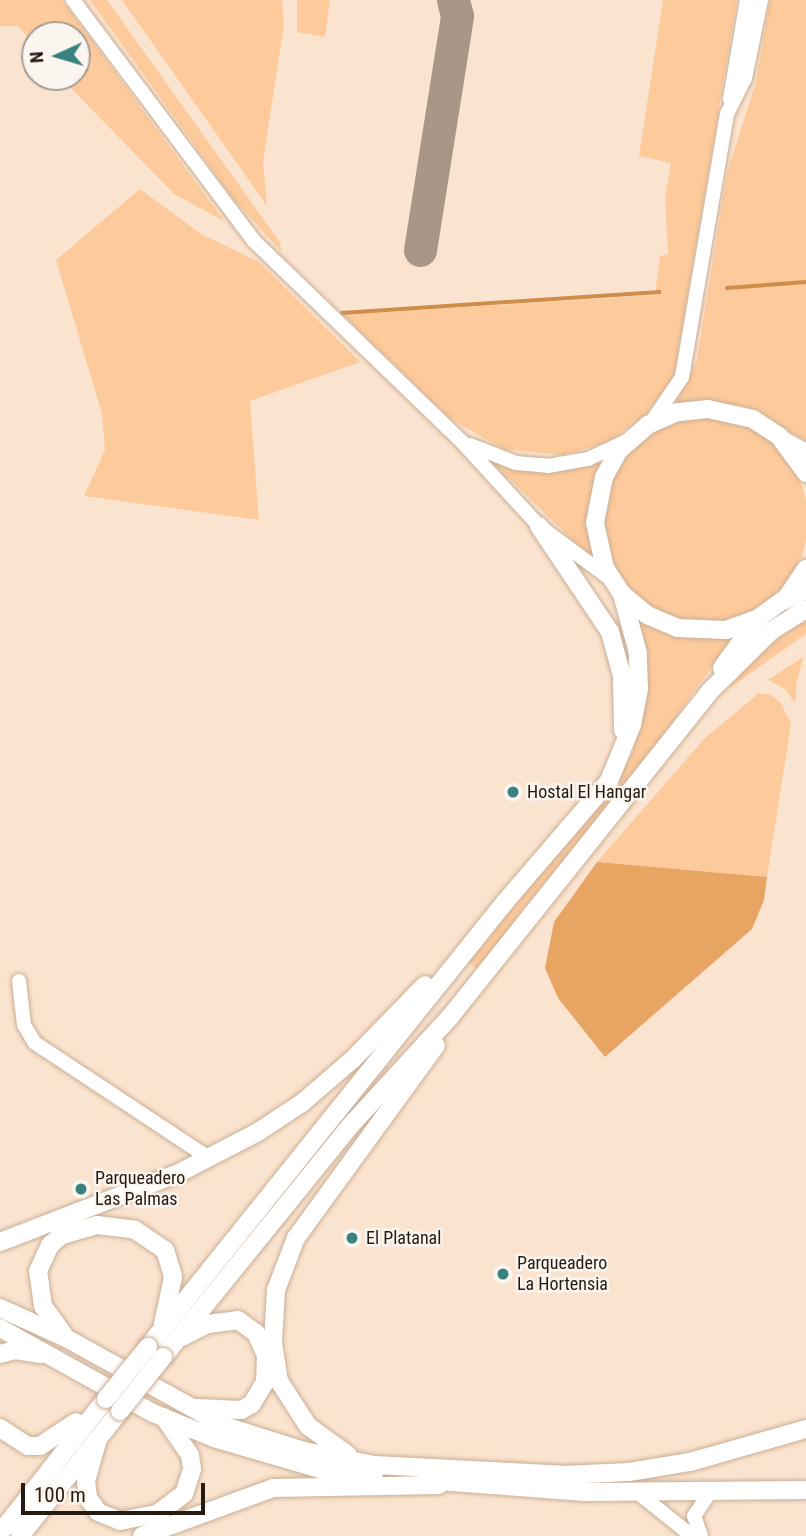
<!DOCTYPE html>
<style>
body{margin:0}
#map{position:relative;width:806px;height:1536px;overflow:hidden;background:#fbe4cf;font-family:"Roboto Condensed",sans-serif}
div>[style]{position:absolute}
.green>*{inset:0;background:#fdca9b}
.round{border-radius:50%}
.forest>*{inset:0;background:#e7a462}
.stream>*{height:3.5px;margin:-1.75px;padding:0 1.75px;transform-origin:1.75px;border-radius:1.75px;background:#cf8d4a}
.taxiway>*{height:33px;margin:-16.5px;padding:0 16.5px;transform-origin:16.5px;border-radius:16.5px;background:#a89686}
.roads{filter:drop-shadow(0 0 2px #caae95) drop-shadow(0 0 2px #caae95)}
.minor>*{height:14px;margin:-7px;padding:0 7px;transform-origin:7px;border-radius:7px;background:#fff}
.major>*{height:18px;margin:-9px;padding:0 9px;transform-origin:9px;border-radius:9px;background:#fff}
.bridges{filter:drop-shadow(0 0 2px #caae95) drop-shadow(0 0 2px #caae95)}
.major-bridge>*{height:18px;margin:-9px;padding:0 9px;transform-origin:9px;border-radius:9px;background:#fff}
.dots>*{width:19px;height:19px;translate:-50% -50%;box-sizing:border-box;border:4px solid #fbf5ef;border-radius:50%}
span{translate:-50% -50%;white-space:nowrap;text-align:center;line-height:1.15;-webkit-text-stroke:5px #fbf5ef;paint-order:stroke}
.poi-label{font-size:18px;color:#251b11}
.left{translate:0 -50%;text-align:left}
.north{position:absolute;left:21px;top:21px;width:70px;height:70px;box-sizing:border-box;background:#fbf5ef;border:2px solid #a59e96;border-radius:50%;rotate:266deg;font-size:19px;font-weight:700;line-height:28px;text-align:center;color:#251b11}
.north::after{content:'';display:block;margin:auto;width:24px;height:32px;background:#3a827f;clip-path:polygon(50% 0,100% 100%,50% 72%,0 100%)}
.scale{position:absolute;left:21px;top:1483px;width:184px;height:32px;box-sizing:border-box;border:4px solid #251b11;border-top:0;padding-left:9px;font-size:21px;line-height:24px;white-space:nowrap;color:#251b11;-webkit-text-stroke:5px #fbf5ef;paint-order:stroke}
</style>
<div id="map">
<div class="green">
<div style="clip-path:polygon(0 0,62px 0,224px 221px,174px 194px,60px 77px,77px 77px,77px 35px,35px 35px,35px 45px,18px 26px,0 26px)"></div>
<div style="clip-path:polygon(90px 0,107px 0,279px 241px,282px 252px,234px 200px)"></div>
<div style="clip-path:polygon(122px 0,282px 0,284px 24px,263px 162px,267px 206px)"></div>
<div style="clip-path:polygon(297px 0,330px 0,325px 37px,297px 32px)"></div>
<div style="clip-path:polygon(663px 0,737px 0,674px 376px,646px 414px,608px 442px,563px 455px,503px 449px,451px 419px,343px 315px,655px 295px,660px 256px,668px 254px,665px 197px,671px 163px,639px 156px)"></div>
<div style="clip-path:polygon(770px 0,806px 0,806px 441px,748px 407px,699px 401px,675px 406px,697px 360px,727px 173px,756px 82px)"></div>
<div style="clip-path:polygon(140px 189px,201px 234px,259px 262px,360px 362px,250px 401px,259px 520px,84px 496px,105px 450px,102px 414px,56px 260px)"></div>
<div class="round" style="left:604px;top:418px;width:204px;height:204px"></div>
<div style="clip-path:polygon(493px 463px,545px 474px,600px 463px,588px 509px,593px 560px)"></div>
<div style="clip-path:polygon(632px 611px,683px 636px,734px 636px,627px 785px,525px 906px,479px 971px,469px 962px,619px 778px,633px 752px,647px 685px)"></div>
<div style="clip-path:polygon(806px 620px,806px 634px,728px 689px,763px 649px)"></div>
<div style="clip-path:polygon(803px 657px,797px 681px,795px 703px,785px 689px,768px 680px)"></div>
<div style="clip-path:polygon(759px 693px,771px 695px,781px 703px,791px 724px,767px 877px,597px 862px,704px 739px)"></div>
</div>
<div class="forest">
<div style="clip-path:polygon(597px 862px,767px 877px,764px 900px,752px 929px,605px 1057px,558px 998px,545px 968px,554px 922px)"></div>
</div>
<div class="stream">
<div style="left:727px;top:288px;width:79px;rotate:-4.3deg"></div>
<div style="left:342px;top:313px;width:318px;rotate:-3.8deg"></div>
</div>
<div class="taxiway">
<div style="left:420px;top:250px;width:237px;rotate:-81deg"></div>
<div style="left:457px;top:16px;width:16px;rotate:-104deg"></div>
</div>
<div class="roads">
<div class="minor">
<div style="left:73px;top:0;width:301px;rotate:53.1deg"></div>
<div style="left:254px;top:241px;width:289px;rotate:44deg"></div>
<div style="left:462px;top:442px;width:114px;rotate:47.5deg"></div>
<div style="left:539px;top:526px;width:91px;rotate:36.5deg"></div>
<div style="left:730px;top:99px;width:100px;rotate:-80.3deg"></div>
<div style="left:653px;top:420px;width:52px;rotate:-56deg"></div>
<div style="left:682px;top:377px;width:267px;rotate:-80.3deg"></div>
<div style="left:727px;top:114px;width:40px;rotate:-63.4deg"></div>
<div style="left:745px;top:78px;width:80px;rotate:-78.4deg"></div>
<div style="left:783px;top:438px;width:26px;rotate:29deg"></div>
<div style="left:470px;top:445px;width:49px;rotate:21.4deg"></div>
<div style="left:516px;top:463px;width:32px;rotate:5deg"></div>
<div style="left:548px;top:466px;width:41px;rotate:-9.9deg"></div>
<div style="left:588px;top:459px;width:40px;rotate:-25deg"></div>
<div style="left:784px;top:603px;width:25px;rotate:-27deg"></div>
<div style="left:19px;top:981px;width:44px;rotate:83.5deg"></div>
<div style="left:24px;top:1025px;width:21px;rotate:59deg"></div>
<div style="left:35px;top:1043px;width:210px;rotate:33.5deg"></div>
<div style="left:637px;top:1492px;width:70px;rotate:38.7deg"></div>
<div style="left:701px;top:1536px;width:21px;rotate:-109deg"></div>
<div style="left:694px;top:1516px;width:29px;rotate:-56deg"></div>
</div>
<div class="major">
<div style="left:806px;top:473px;width:46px;rotate:-126.1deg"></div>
<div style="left:779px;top:436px;width:31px;rotate:-147deg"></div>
<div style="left:753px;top:419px;width:46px;rotate:-167.5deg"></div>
<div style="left:708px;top:409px;width:31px;rotate:174deg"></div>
<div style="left:677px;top:412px;width:32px;rotate:156deg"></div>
<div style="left:648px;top:425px;width:38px;rotate:139deg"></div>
<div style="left:619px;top:450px;width:31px;rotate:119deg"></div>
<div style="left:604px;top:477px;width:47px;rotate:101.1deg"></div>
<div style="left:595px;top:523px;width:46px;rotate:77.5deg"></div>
<div style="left:605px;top:568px;width:31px;rotate:57deg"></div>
<div style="left:622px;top:594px;width:33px;rotate:40deg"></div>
<div style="left:647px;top:615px;width:33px;rotate:23deg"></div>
<div style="left:677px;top:628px;width:49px;rotate:2.3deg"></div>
<div style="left:726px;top:630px;width:33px;rotate:-20deg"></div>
<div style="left:757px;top:619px;width:37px;rotate:-36deg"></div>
<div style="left:787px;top:597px;width:34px;rotate:-56deg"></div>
<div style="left:539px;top:526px;width:128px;rotate:56.2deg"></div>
<div style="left:610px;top:632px;width:46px;rotate:74.7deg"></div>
<div style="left:622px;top:676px;width:54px;rotate:88.9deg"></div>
<div style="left:722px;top:668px;width:57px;rotate:-54.3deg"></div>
<div style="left:0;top:1242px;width:192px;rotate:-21.1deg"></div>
<div style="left:179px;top:1173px;width:89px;rotate:-27.4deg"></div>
<div style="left:258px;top:1132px;width:53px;rotate:-33.4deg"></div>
<div style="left:302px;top:1103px;width:67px;rotate:-40.8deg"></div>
<div style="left:353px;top:1059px;width:103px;rotate:-45.8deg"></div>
<div style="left:0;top:1308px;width:72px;rotate:24.4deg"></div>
<div style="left:66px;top:1338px;width:182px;rotate:29deg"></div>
<div style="left:225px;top:1426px;width:83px;rotate:17.6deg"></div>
<div style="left:304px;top:1451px;width:72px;rotate:11.2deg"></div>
<div style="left:375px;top:1465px;width:188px;rotate:3deg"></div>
<div style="left:563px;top:1475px;width:66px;rotate:-2.6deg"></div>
<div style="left:629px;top:1472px;width:62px;rotate:-9.3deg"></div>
<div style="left:690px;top:1462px;width:121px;rotate:-15.9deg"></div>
<div style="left:0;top:1328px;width:175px;rotate:29.1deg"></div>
<div style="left:153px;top:1413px;width:66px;rotate:22.3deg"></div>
<div style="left:214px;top:1438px;width:110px;rotate:16.3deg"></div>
<div style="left:320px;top:1469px;width:54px;rotate:6.3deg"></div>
<div style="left:64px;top:1335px;width:36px;rotate:-126deg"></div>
<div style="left:43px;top:1306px;width:35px;rotate:-98deg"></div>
<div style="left:38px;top:1271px;width:29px;rotate:-65deg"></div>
<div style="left:50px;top:1245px;width:16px;rotate:-40deg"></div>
<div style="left:62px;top:1235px;width:36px;rotate:-16deg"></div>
<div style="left:97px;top:1225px;width:38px;rotate:7deg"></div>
<div style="left:135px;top:1230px;width:36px;rotate:34deg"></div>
<div style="left:165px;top:1250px;width:28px;rotate:73deg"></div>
<div style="left:173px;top:1277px;width:48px;rotate:102deg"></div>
<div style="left:182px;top:1337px;width:28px;rotate:-27deg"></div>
<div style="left:207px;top:1324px;width:31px;rotate:-7deg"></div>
<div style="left:238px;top:1320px;width:22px;rotate:36deg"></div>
<div style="left:256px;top:1333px;width:24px;rotate:66deg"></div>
<div style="left:266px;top:1355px;width:27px;rotate:92deg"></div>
<div style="left:265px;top:1382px;width:26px;rotate:121deg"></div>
<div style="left:252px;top:1404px;width:13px;rotate:151deg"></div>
<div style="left:241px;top:1410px;width:44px;rotate:-177.4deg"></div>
<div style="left:148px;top:1347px;width:571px;rotate:-51.26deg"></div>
<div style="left:505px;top:902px;width:160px;rotate:-49.3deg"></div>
<div style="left:609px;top:781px;width:61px;rotate:-67.7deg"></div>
<div style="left:632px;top:725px;width:37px;rotate:-79deg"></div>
<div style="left:639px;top:689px;width:36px;rotate:-92deg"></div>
<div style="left:638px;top:653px;width:61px;rotate:-105.2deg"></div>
<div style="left:0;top:1354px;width:16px;rotate:-15deg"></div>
<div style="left:15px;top:1350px;width:26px;rotate:9deg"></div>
<div style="left:163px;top:1357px;width:297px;rotate:-51deg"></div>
<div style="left:350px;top:1126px;width:148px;rotate:-47.5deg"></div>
<div style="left:450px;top:1017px;width:416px;rotate:-51.4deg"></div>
<div style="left:709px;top:692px;width:87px;rotate:-44.5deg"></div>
<div style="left:771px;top:631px;width:41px;rotate:-32.2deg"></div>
<div style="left:0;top:1428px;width:33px;rotate:33deg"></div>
<div style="left:28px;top:1446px;width:12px"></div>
<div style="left:40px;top:1446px;width:43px;rotate:-33.7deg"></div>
<div style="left:98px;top:1439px;width:44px;rotate:105.9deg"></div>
<div style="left:86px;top:1481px;width:17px;rotate:83deg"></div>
<div style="left:88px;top:1498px;width:17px;rotate:54deg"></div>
<div style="left:98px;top:1512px;width:24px;rotate:22deg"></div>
<div style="left:120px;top:1521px;width:38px;rotate:-11deg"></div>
<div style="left:157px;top:1514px;width:34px;rotate:-37deg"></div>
<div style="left:184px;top:1494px;width:26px;rotate:-72deg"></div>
<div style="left:192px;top:1469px;width:14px;rotate:-98deg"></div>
<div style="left:190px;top:1455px;width:46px;rotate:-124.4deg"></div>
<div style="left:348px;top:1455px;width:49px;rotate:-144.1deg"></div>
<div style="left:308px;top:1426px;width:54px;rotate:-122.8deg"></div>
<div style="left:279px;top:1381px;width:39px;rotate:-99deg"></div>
<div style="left:273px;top:1342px;width:52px;rotate:-86.7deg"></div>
<div style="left:276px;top:1290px;width:56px;rotate:-69deg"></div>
<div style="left:296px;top:1238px;width:238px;rotate:-54deg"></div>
<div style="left:426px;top:1480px;width:159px;rotate:4.3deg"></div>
<div style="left:585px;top:1492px;width:221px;rotate:-0.5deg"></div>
<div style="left:0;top:1533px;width:171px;rotate:-51.7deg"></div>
<div style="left:20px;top:1536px;width:160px;rotate:-51.3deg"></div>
<div style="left:142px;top:1536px;width:140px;rotate:-20.1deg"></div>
<div style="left:273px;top:1488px;width:166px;rotate:-1deg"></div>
</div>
</div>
<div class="bridges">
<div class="major-bridge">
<div style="left:106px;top:1399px;width:67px;rotate:-51.1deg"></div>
<div style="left:120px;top:1411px;width:69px;rotate:-51.5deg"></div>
</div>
</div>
<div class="dots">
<div style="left:513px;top:792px;background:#3a827f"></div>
<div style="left:81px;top:1189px;background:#3a827f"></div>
<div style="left:352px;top:1238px;background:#3a827f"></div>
<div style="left:503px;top:1274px;background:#3a827f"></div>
</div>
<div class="poi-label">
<span class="left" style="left:527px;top:792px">Hostal El Hangar</span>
<span class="left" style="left:95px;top:1189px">Parqueadero<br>Las Palmas</span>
<span class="left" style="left:366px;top:1238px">El Platanal</span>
<span class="left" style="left:517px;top:1274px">Parqueadero<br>La Hortensia</span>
</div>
<div class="north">N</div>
<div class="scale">100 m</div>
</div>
